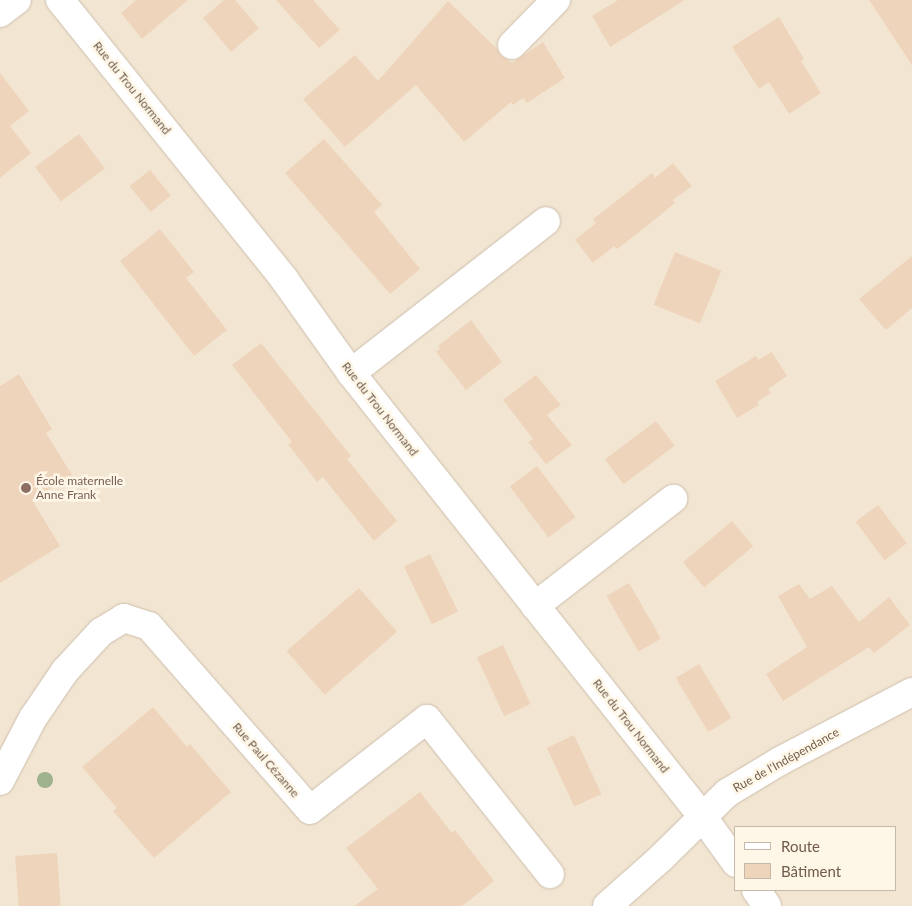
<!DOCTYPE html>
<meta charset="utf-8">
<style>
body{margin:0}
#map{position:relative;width:912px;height:906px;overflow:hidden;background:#fbf3e3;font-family:Lato,sans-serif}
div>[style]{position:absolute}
.residential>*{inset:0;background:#f2e6d2}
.building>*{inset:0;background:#efd4bc;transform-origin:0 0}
.roads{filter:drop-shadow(0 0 1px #cdbead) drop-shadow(0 0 1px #cdbead)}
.minor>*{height:28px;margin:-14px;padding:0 14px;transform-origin:14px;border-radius:14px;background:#fff}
.trees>*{width:16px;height:16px;margin:-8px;border-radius:50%;background:#9eb28d}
.dots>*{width:14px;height:14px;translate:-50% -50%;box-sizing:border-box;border:2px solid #fef7e8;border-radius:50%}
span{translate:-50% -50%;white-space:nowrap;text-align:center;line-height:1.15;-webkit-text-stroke:5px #fef7e8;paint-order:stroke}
.street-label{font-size:12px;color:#715b4a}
.education-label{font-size:12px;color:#785e54}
.left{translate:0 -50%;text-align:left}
.legend{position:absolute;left:734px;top:826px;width:162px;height:65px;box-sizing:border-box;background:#fef7e8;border:1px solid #c6b9a9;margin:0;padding:6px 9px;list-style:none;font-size:15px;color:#715b4a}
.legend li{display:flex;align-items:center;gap:10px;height:25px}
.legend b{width:25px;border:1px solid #c6b9a9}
</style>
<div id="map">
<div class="residential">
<div style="clip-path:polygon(evenodd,0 0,912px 0,912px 906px,0 906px,0 0,736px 827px,896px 827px,896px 890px,736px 890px,736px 827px)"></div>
</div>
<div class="building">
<div style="clip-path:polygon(136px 0,188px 0,142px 39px,121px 13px)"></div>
<div style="clip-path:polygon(224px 0,235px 0,259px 28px,231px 52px,203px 18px)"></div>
<div style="clip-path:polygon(276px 0,313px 0,340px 30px,319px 48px)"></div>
<div style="clip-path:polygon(618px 0,685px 0,610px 47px,592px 16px)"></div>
<div style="clip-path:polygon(869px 0,912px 0,912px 65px)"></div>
<div style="clip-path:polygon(448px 1px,497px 49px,501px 56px,512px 63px,543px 42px,565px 78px,527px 103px,523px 98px,513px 105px,511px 102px,464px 142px,416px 85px,345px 147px,303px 99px,355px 55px,378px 81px)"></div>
<div style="clip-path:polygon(779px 17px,804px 59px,801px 61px,821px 93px,789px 114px,769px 82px,759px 89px,732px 47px)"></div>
<div style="clip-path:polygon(0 73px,29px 111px,10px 126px,31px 153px,0 178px)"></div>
<div style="left:79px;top:134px;width:43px;height:55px;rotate:53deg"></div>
<div style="clip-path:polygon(324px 139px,382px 205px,374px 212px,420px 269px,390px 294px,285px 173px)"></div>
<div style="clip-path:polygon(673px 163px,692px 186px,673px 200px,675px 203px,647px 226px,617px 249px,614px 246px,593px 263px,575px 240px,596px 223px,593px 219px,624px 195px,652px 173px,655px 178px)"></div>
<div style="left:150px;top:170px;width:33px;height:26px;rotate:51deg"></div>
<div style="clip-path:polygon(160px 229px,194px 272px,186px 278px,227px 330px,194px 356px,120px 261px)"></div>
<div style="left:675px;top:252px;width:50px;height:57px;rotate:22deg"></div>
<div style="clip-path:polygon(912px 256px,912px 308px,886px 330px,859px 299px)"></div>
<div style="clip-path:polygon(471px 320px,502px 362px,466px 390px,436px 352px,440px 348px,438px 346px)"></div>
<div style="clip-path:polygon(261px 343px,351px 456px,347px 459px,397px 521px,374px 541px,323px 477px,317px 482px,288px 444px,292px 442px,232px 365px)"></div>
<div style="clip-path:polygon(772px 352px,787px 376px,768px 389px,771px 393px,757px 402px,759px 405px,737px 418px,715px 381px,756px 356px,758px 360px)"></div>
<div style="clip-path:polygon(19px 374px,52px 429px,46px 433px,72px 475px,32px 500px,60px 546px,0 583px,0 386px)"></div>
<div style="clip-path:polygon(536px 375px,561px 405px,547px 415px,572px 445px,546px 464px,528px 442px,533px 439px,503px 400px)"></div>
<div style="left:656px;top:421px;width:31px;height:64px;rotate:53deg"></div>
<div style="left:537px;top:466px;width:64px;height:34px;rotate:53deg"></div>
<div style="left:878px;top:505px;width:48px;height:28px;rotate:53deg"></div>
<div style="left:732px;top:521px;width:33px;height:64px;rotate:50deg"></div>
<div style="left:430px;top:554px;width:64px;height:29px;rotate:64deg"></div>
<div style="left:629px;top:583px;width:64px;height:26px;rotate:60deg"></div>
<div style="clip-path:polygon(799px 584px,810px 599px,832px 586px,859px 622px,889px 597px,910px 625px,874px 653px,869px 647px,783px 701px,766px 674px,807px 647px,778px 596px)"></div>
<div style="left:359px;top:588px;width:58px;height:96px;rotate:49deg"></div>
<div style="left:503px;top:645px;width:65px;height:29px;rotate:65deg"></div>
<div style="left:699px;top:664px;width:63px;height:27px;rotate:59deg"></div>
<div style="clip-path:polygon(153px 707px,187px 747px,190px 744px,231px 792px,154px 858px,113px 811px,117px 808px,82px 767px)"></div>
<div style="left:574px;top:735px;width:65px;height:30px;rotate:65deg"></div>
<div style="clip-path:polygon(420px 792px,452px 833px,455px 830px,494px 881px,462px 906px,354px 906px,378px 889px,346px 848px)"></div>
<div style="left:57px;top:853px;width:53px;height:42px;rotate:86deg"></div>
</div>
<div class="roads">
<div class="minor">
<div style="left:60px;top:0;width:358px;rotate:51.2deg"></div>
<div style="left:284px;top:279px;width:115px;rotate:54.5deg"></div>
<div style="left:351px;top:373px;width:565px;rotate:51.61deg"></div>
<div style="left:702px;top:816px;width:58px;rotate:54.1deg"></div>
<div style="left:0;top:13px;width:21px;rotate:-37deg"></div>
<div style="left:512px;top:45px;width:63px;rotate:-45.6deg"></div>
<div style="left:351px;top:373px;width:247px;rotate:-37.9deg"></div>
<div style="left:535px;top:606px;width:175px;rotate:-37.8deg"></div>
<div style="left:0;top:781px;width:71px;rotate:-62.4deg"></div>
<div style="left:33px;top:718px;width:57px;rotate:-55.8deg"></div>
<div style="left:65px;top:671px;width:53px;rotate:-47.3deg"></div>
<div style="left:101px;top:632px;width:27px;rotate:-31deg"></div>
<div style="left:124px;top:618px;width:26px;rotate:18deg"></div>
<div style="left:149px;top:626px;width:244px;rotate:48.8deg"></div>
<div style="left:310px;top:810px;width:148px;rotate:-37.9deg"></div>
<div style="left:427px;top:719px;width:198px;rotate:51.6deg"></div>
<div style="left:756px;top:890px;width:19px;rotate:55deg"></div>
<div style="left:607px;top:906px;width:71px;rotate:-41.6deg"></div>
<div style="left:660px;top:859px;width:94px;rotate:-44.6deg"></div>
<div style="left:727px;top:793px;width:62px;rotate:-31.1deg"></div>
<div style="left:780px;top:761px;width:149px;rotate:-27.6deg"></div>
</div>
</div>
<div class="trees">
<div style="left:45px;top:780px"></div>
</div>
<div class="dots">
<div style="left:26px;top:488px;background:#8d6e63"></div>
</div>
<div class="street-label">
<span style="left:132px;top:88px;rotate:51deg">Rue du Trou Normand</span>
<span style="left:380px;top:409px;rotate:52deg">Rue du Trou Normand</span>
<span style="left:631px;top:726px;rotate:52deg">Rue du Trou Normand</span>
<span style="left:266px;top:760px;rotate:49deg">Rue Paul Cézanne</span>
<span style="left:786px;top:760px;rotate:-29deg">Rue de l'Indépendance</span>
</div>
<div class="education-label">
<span class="left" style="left:36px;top:488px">École maternelle<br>Anne Frank</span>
</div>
<ul class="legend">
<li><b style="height:6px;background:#fff"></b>Route</li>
<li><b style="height:14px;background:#efd4bc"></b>Bâtiment</li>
</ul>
</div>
